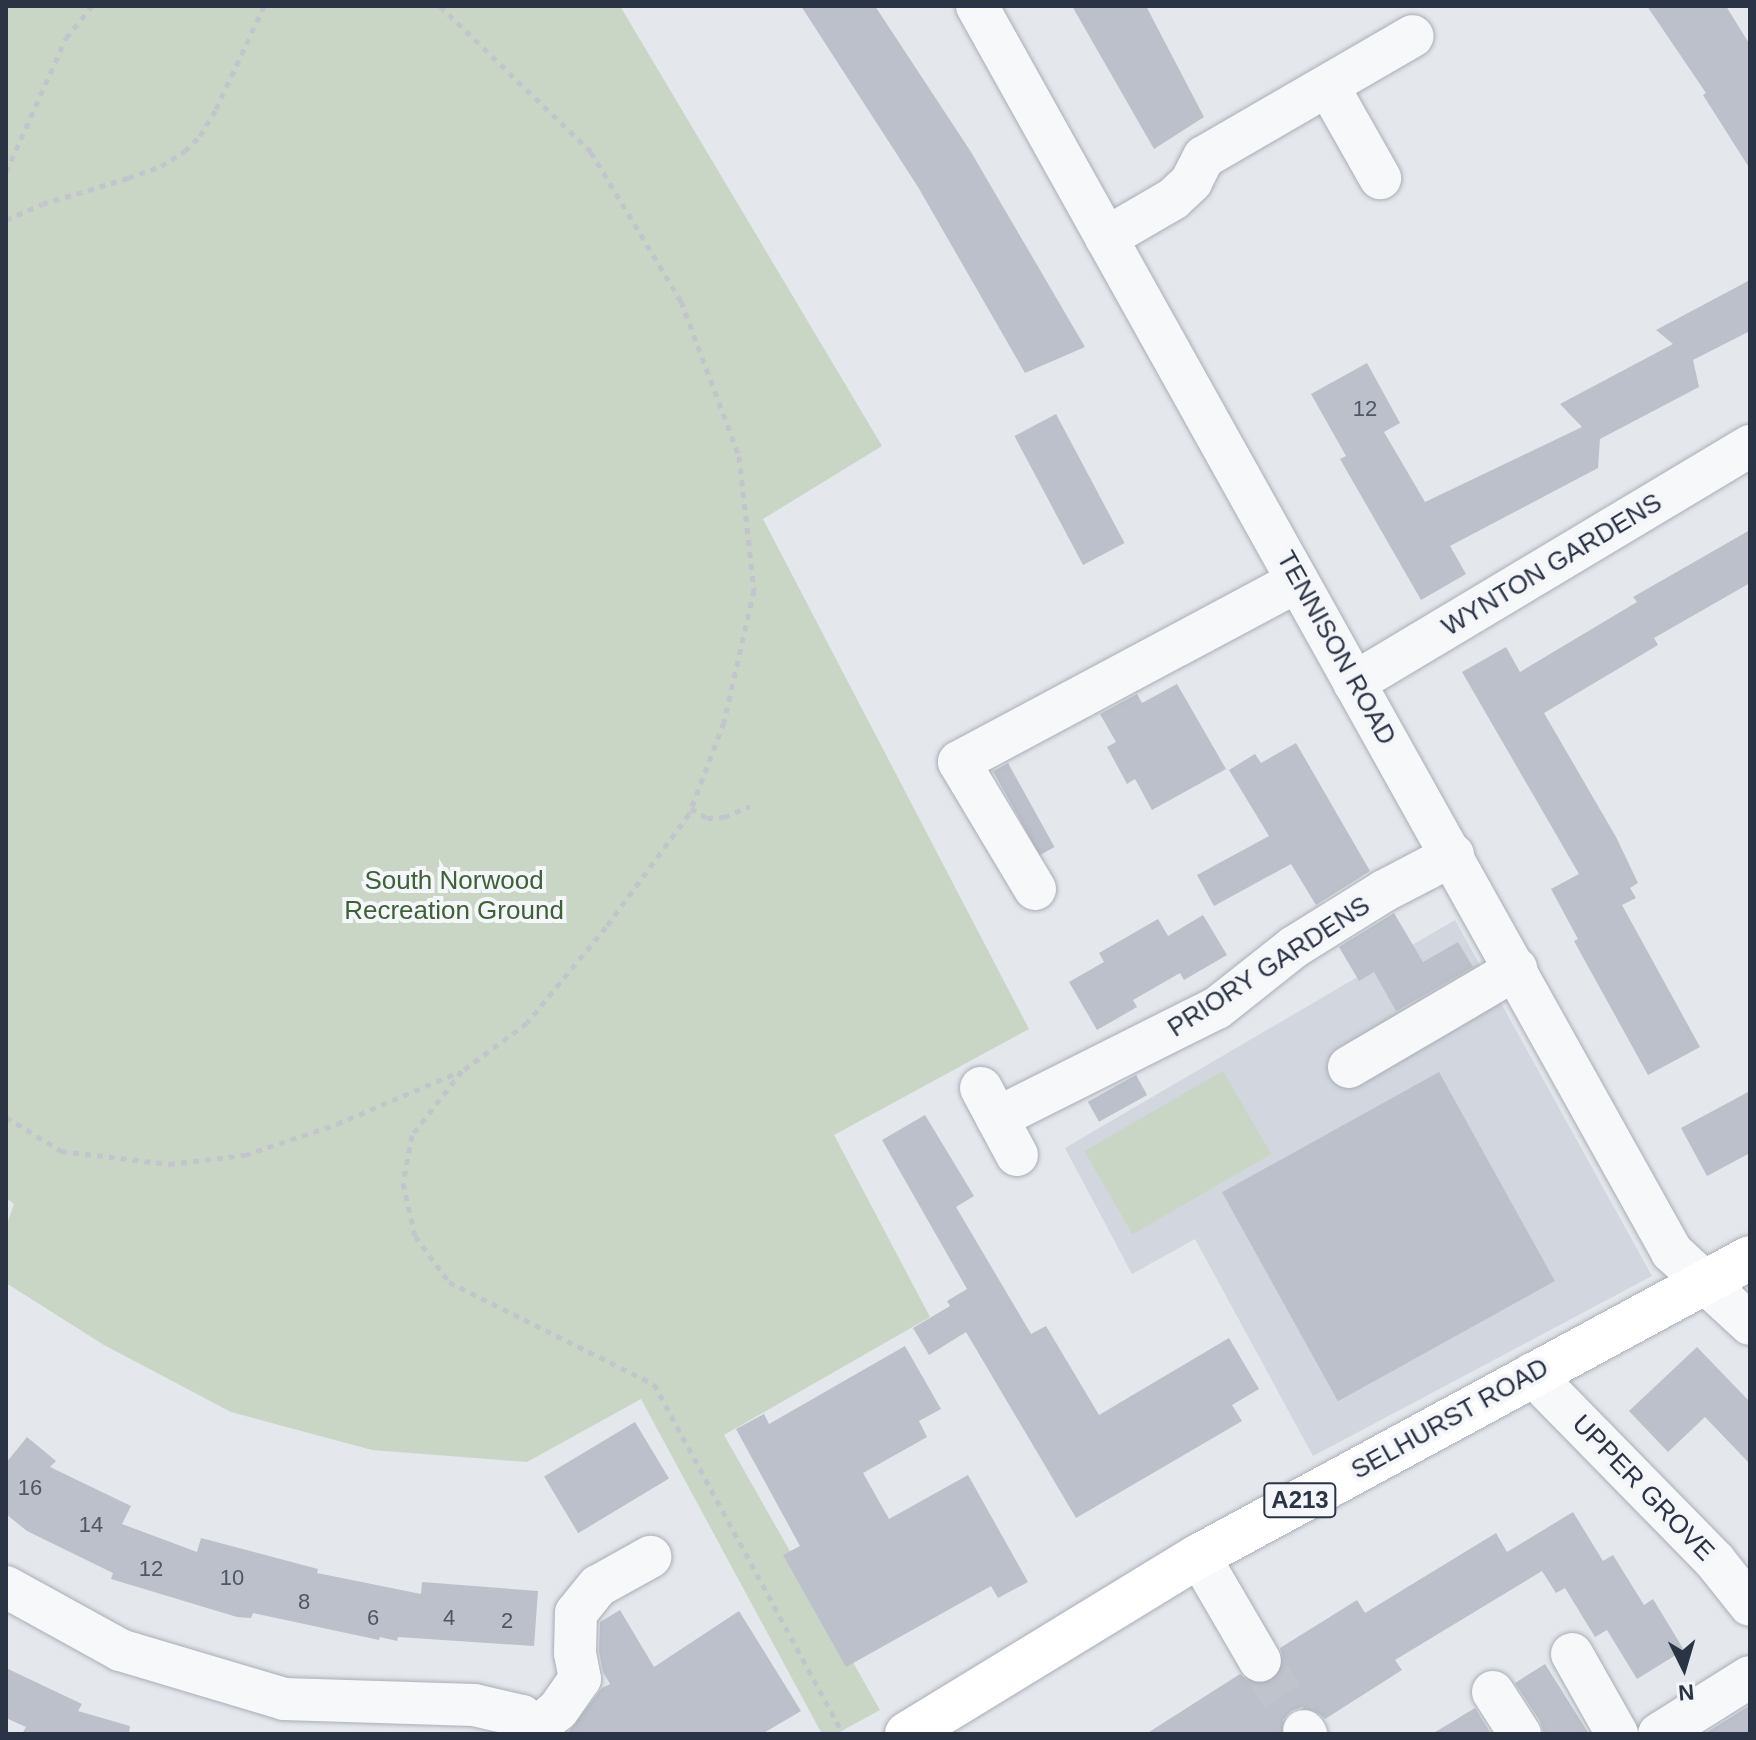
<!DOCTYPE html>
<style>
body{margin:0}
#map{position:relative;width:1756px;height:1740px;overflow:hidden;background:#e4e7ec;font-family:Helvetica,sans-serif}
div>[style]{position:absolute}
.built>*{inset:0;background:#d2d6de}
.green>*{inset:0;background:#c9d6c5;transform-origin:0 0}
.building>*{inset:0;background:#bbc0ca;transform-origin:0 0}
.minor-tunnel>*{height:42px;margin-top:-21px;transform-origin:0;background:repeating-linear-gradient(90deg,#bfc3cb 0 42px,transparent 0 63px)}
.path>*{height:5px;margin-top:-2.5px;transform-origin:0;background:repeating-linear-gradient(90deg,#c2c5cb 0 6px,transparent 0 12px)}
.roads{filter:drop-shadow(0 0 2px #a9aeb7) drop-shadow(0 0 2px #a9aeb7)}
.minor>*{height:42px;margin:-21px;padding:0 21px;transform-origin:21px;border-radius:21px;background:#f7f8fa}
.major>*{height:44px;margin:-22px;padding:0 22px;transform-origin:22px;border-radius:22px;background:#fff}
span{translate:-50% -50%;white-space:nowrap;text-align:center;line-height:1.15;-webkit-text-stroke:8px #f4f6f9;paint-order:stroke}
.number-label{font-size:22px;color:#4f5766}
.number-label span{-webkit-text-stroke-width:0}
.shield-label span{padding:2px 6px;background:#f4f6f9;border:2px solid;border-radius:6px;-webkit-text-stroke-width:0}
.shield-label{font-size:24px;color:#2b3445;font-weight:700}
.street-label{font-size:26px;color:#2b3445}
.park-label{font-size:26px;color:#3f6138}
.frame{position:absolute;inset:0;border:8px solid #2b3445;pointer-events:none}
.north{position:absolute;left:1644px;top:1628px;width:80px;height:80px;-webkit-text-stroke:6px #f4f6f9;paint-order:stroke;rotate:175deg;font-size:22px;font-weight:700;line-height:32px;text-align:center;color:#2b3445}
.north::after{content:'';display:block;margin:auto;width:28px;height:36px;background:#2b3445;clip-path:polygon(50% 0,100% 100%,50% 72%,0 100%)}
</style>
<div id="map">
<div class="built">
<div style="clip-path:polygon(1455px 920px,1652px 1276px,1313px 1456px,1195px 1239px,1132px 1274px,1065px 1148px)"></div>
</div>
<div class="green">
<div style="clip-path:polygon(6px 6px,620px 6px,882px 446px,763px 519px,1029px 1029px,834px 1135px,930px 1317px,724px 1435px,880px 1710px,836px 1734px,822px 1734px,641px 1399px,527px 1462px,372px 1450px,231px 1412px,104px 1345px,6px 1283px,6px 1227px,14px 1204px,6px 1198px)"></div>
<div style="left:1223px;top:1071px;width:96px;height:160px;rotate:60deg"></div>
</div>
<div class="building">
<div style="clip-path:polygon(801px 6px,875px 6px,971px 152px,1085px 347px,1025px 373px,918px 187px)"></div>
<div style="clip-path:polygon(1072px 6px,1146px 6px,1204px 117px,1154px 149px)"></div>
<div style="clip-path:polygon(1647px 6px,1726px 6px,1750px 45px,1750px 169px,1703px 95px,1706px 93px)"></div>
<div style="clip-path:polygon(1750px 280px,1750px 331px,1693px 360px,1699px 387px,1600px 439px,1598px 468px,1450px 546px,1466px 574px,1421px 600px,1340px 459px,1346px 456px,1311px 394px,1367px 363px,1400px 423px,1384px 432px,1425px 502px,1582px 427px,1560px 404px,1673px 344px,1656px 330px)"></div>
<div style="left:1056px;top:414px;width:146px;height:47px;rotate:62deg"></div>
<div style="clip-path:polygon(1750px 530px,1750px 583px,1654px 638px,1658px 645px,1544px 713px,1616px 837px,1638px 883px,1630px 888px,1636px 898px,1622px 905px,1700px 1047px,1648px 1075px,1574px 941px,1578px 939px,1551px 889px,1579px 874px,1462px 672px,1506px 647px,1520px 672px,1637px 602px,1633px 597px)"></div>
<div style="clip-path:polygon(1177px 684px,1226px 769px,1152px 810px,1135px 779px,1127px 784px,1107px 747px,1116px 742px,1100px 714px,1137px 694px,1142px 703px)"></div>
<div style="clip-path:polygon(1296px 743px,1370px 871px,1316px 905px,1291px 864px,1214px 906px,1197px 875px,1269px 836px,1229px 770px,1255px 754px,1261px 763px)"></div>
<div style="left:1008px;top:763px;width:96px;height:17px;rotate:61deg"></div>
<div style="clip-path:polygon(1394px 913px,1423px 962px,1458px 942px,1473px 967px,1396px 1011px,1374px 972px,1359px 981px,1339px 947px)"></div>
<div style="clip-path:polygon(1203px 915px,1227px 955px,1184px 980px,1180px 973px,1133px 1000px,1137px 1007px,1097px 1030px,1069px 982px,1104px 962px,1099px 953px,1158px 919px,1168px 936px)"></div>
<div style="left:1439px;top:1072px;width:239px;height:248px;rotate:61deg"></div>
<div style="left:1136px;top:1075px;width:23px;height:55px;rotate:61deg"></div>
<div style="clip-path:polygon(1750px 1091px,1750px 1153px,1707px 1176px,1681px 1128px)"></div>
<div style="clip-path:polygon(925px 1115px,974px 1196px,956px 1207px,1031px 1334px,1046px 1326px,1099px 1415px,1229px 1338px,1259px 1389px,1232px 1405px,1242px 1421px,1076px 1518px,966px 1332px,929px 1355px,913px 1328px,950px 1306px,947px 1301px,967px 1289px,882px 1140px)"></div>
<div style="clip-path:polygon(905px 1346px,941px 1409px,919px 1421px,927px 1437px,863px 1473px,889px 1519px,968px 1475px,1028px 1582px,998px 1598px,991px 1586px,846px 1667px,783px 1555px,800px 1546px,736px 1429px,764px 1414px,769px 1424px)"></div>
<div style="clip-path:polygon(1697px 1347px,1750px 1402px,1750px 1464px,1705px 1417px,1668px 1452px,1629px 1411px)"></div>
<div style="left:635px;top:1422px;width:66px;height:106px;rotate:59deg"></div>
<div style="clip-path:polygon(27px 1437px,56px 1461px,50px 1467px,131px 1506px,122px 1524px,197px 1552px,201px 1538px,318px 1569px,317px 1573px,421px 1594px,422px 1582px,538px 1591px,534px 1646px,398px 1637px,397px 1641px,380px 1637px,379px 1640px,253px 1613px,251px 1618px,237px 1617px,111px 1579px,113px 1573px,27px 1531px,6px 1514px,6px 1463px)"></div>
<div style="clip-path:polygon(1573px 1512px,1603px 1561px,1613px 1555px,1644px 1605px,1653px 1599px,1684px 1650px,1637px 1679px,1607px 1630px,1595px 1637px,1565px 1588px,1556px 1593px,1542px 1571px,1395px 1660px,1402px 1670px,1325px 1719px,1315px 1710px,1302px 1707px,1291px 1711px,1283px 1720px,1280px 1734px,1146px 1734px,1240px 1674px,1249px 1682px,1259px 1685px,1273px 1681px,1281px 1672px,1284px 1662px,1280px 1648px,1357px 1600px,1365px 1613px,1496px 1533px,1507px 1552px)"></div>
<div style="clip-path:polygon(620px 1610px,654px 1667px,739px 1611px,801px 1711px,762px 1734px,567px 1734px,602px 1688px,610px 1684px,603px 1672px,599px 1651px,600px 1622px)"></div>
<div style="clip-path:polygon(1545px 1664px,1589px 1734px,1544px 1734px,1540px 1721px,1515px 1683px)"></div>
<div style="clip-path:polygon(6px 1668px,82px 1704px,78px 1711px,130px 1726px,129px 1734px,22px 1734px,26px 1727px,6px 1718px)"></div>
<div style="clip-path:polygon(1749px 1706px,1750px 1734px,1704px 1734px)"></div>
<div style="clip-path:polygon(1475px 1708px,1491px 1734px,1432px 1734px)"></div>
</div>
<div class="minor-tunnel">
<div style="left:1260px;top:1661px;width:83px;rotate:57.8deg"></div>
</div>
<div class="path">
<div style="left:440px;top:6px;width:210px;rotate:44deg"></div>
<div style="left:591px;top:152px;width:174px;rotate:58.9deg"></div>
<div style="left:681px;top:301px;width:165px;rotate:69.5deg"></div>
<div style="left:739px;top:456px;width:135px;rotate:83.6deg"></div>
<div style="left:754px;top:590px;width:135px;rotate:102.8deg"></div>
<div style="left:724px;top:722px;width:98px;rotate:110.8deg"></div>
<div style="left:689px;top:814px;width:140px;rotate:126.3deg"></div>
<div style="left:606px;top:927px;width:124px;rotate:129.5deg"></div>
<div style="left:527px;top:1023px;width:81px;rotate:143.6deg"></div>
<div style="left:462px;top:1071px;width:81px;rotate:128deg"></div>
<div style="left:412px;top:1135px;width:49px;rotate:100.6deg"></div>
<div style="left:403px;top:1183px;width:54px;rotate:77.2deg"></div>
<div style="left:415px;top:1236px;width:57px;rotate:53.5deg"></div>
<div style="left:449px;top:1282px;width:229px;rotate:26.5deg"></div>
<div style="left:654px;top:1384px;width:398px;rotate:61.6deg"></div>
<div style="left:6px;top:172px;width:147px;rotate:-65.9deg"></div>
<div style="left:66px;top:38px;width:41px;rotate:-50.9deg"></div>
<div style="left:6px;top:220px;width:39px;rotate:-24deg"></div>
<div style="left:42px;top:204px;width:90px;rotate:-16.8deg"></div>
<div style="left:128px;top:178px;width:35px;rotate:-20deg"></div>
<div style="left:161px;top:166px;width:28px;rotate:-32deg"></div>
<div style="left:185px;top:151px;width:21px;rotate:-45deg"></div>
<div style="left:200px;top:136px;width:31px;rotate:-59deg"></div>
<div style="left:216px;top:109px;width:114px;rotate:-65deg"></div>
<div style="left:691px;top:808px;width:19px;rotate:32deg"></div>
<div style="left:707px;top:818px;width:17px;rotate:-3deg"></div>
<div style="left:724px;top:817px;width:28px;rotate:-23deg"></div>
<div style="left:6px;top:1117px;width:65px;rotate:31.7deg"></div>
<div style="left:61px;top:1151px;width:109px;rotate:6.9deg"></div>
<div style="left:169px;top:1164px;width:77px;rotate:-6.8deg"></div>
<div style="left:245px;top:1155px;width:97px;rotate:-18.6deg"></div>
<div style="left:337px;top:1124px;width:133px;rotate:-23.1deg"></div>
</div>
<div class="roads">
<div class="minor">
<div style="left:977px;top:6px;width:1427px;rotate:60.85deg"></div>
<div style="left:1672px;top:1252px;width:106px;rotate:42.7deg"></div>
<div style="left:1328px;top:86px;width:106px;rotate:60.5deg"></div>
<div style="left:1106px;top:238px;width:78px;rotate:-30.2deg"></div>
<div style="left:1173px;top:199px;width:25px;rotate:-43deg"></div>
<div style="left:1191px;top:182px;width:28px;rotate:-63deg"></div>
<div style="left:1204px;top:157px;width:241px;rotate:-30.1deg"></div>
<div style="left:1354px;top:683px;width:462px;rotate:-30.9deg"></div>
<div style="left:1035px;top:889px;width:148px;rotate:-120.9deg"></div>
<div style="left:959px;top:762px;width:384px;rotate:-28.1deg"></div>
<div style="left:1349px;top:1067px;width:194px;rotate:-30.4deg"></div>
<div style="left:981px;top:1088px;width:76px;rotate:61.8deg"></div>
<div style="left:997px;top:1118px;width:246px;rotate:-26.6deg"></div>
<div style="left:1217px;top:1008px;width:98px;rotate:-38.4deg"></div>
<div style="left:1294px;top:947px;width:106px;rotate:-31.9deg"></div>
<div style="left:1384px;top:891px;width:78px;rotate:-27.6deg"></div>
<div style="left:1532px;top:1374px;width:262px;rotate:45.6deg"></div>
<div style="left:1715px;top:1561px;width:56px;rotate:51.5deg"></div>
<div style="left:1199px;top:1556px;width:121px;rotate:59.8deg"></div>
<div style="left:6px;top:1587px;width:130px;rotate:28.9deg"></div>
<div style="left:120px;top:1650px;width:171px;rotate:16.6deg"></div>
<div style="left:284px;top:1699px;width:190px;rotate:1.8deg"></div>
<div style="left:474px;top:1705px;width:49px;rotate:12.9deg"></div>
<div style="left:522px;top:1716px;width:25px;rotate:45deg"></div>
<div style="left:1572px;top:1654px;width:92px;rotate:60.6deg"></div>
<div style="left:1493px;top:1692px;width:50px;rotate:57.3deg"></div>
<div style="left:535px;top:1729px;width:30px;rotate:-40deg"></div>
<div style="left:558px;top:1710px;width:38px;rotate:-55deg"></div>
<div style="left:580px;top:1679px;width:26px;rotate:-101deg"></div>
<div style="left:575px;top:1653px;width:40px;rotate:-88.6deg"></div>
<div style="left:576px;top:1613px;width:35px;rotate:-51deg"></div>
<div style="left:598px;top:1586px;width:60px;rotate:-29.1deg"></div>
<div style="left:1304px;top:1731px;width:4px;rotate:56deg"></div>
<div style="left:1659px;top:1734px;width:107px;rotate:-32.1deg"></div>
</div>
<div class="major">
<div style="left:907px;top:1734px;width:342px;rotate:-31.4deg"></div>
<div style="left:1199px;top:1556px;width:626px;rotate:-28.41deg"></div>
</div>
</div>
<div class="number-label">
<span style="left:1365px;top:409px">12</span>
<span style="left:30px;top:1488px">16</span>
<span style="left:91px;top:1525px">14</span>
<span style="left:151px;top:1569px">12</span>
<span style="left:232px;top:1578px">10</span>
<span style="left:304px;top:1602px">8</span>
<span style="left:373px;top:1618px">6</span>
<span style="left:449px;top:1618px">4</span>
<span style="left:507px;top:1621px">2</span>
</div>
<div class="shield-label">
<span style="left:1300px;top:1500px">A213</span>
</div>
<div class="street-label">
<span style="left:1552px;top:565px;rotate:-31deg">WYNTON GARDENS</span>
<span style="left:1336px;top:648px;rotate:61deg">TENNISON ROAD</span>
<span style="left:1269px;top:967px;rotate:-33deg">PRIORY GARDENS</span>
<span style="left:1450px;top:1419px;rotate:-29deg">SELHURST ROAD</span>
<span style="left:1643px;top:1488px;rotate:46deg">UPPER GROVE</span>
</div>
<div class="park-label">
<span style="left:454px;top:896px">South Norwood<br>Recreation Ground</span>
</div>
<div class="frame"></div>
<div class="north">N</div>
</div>
